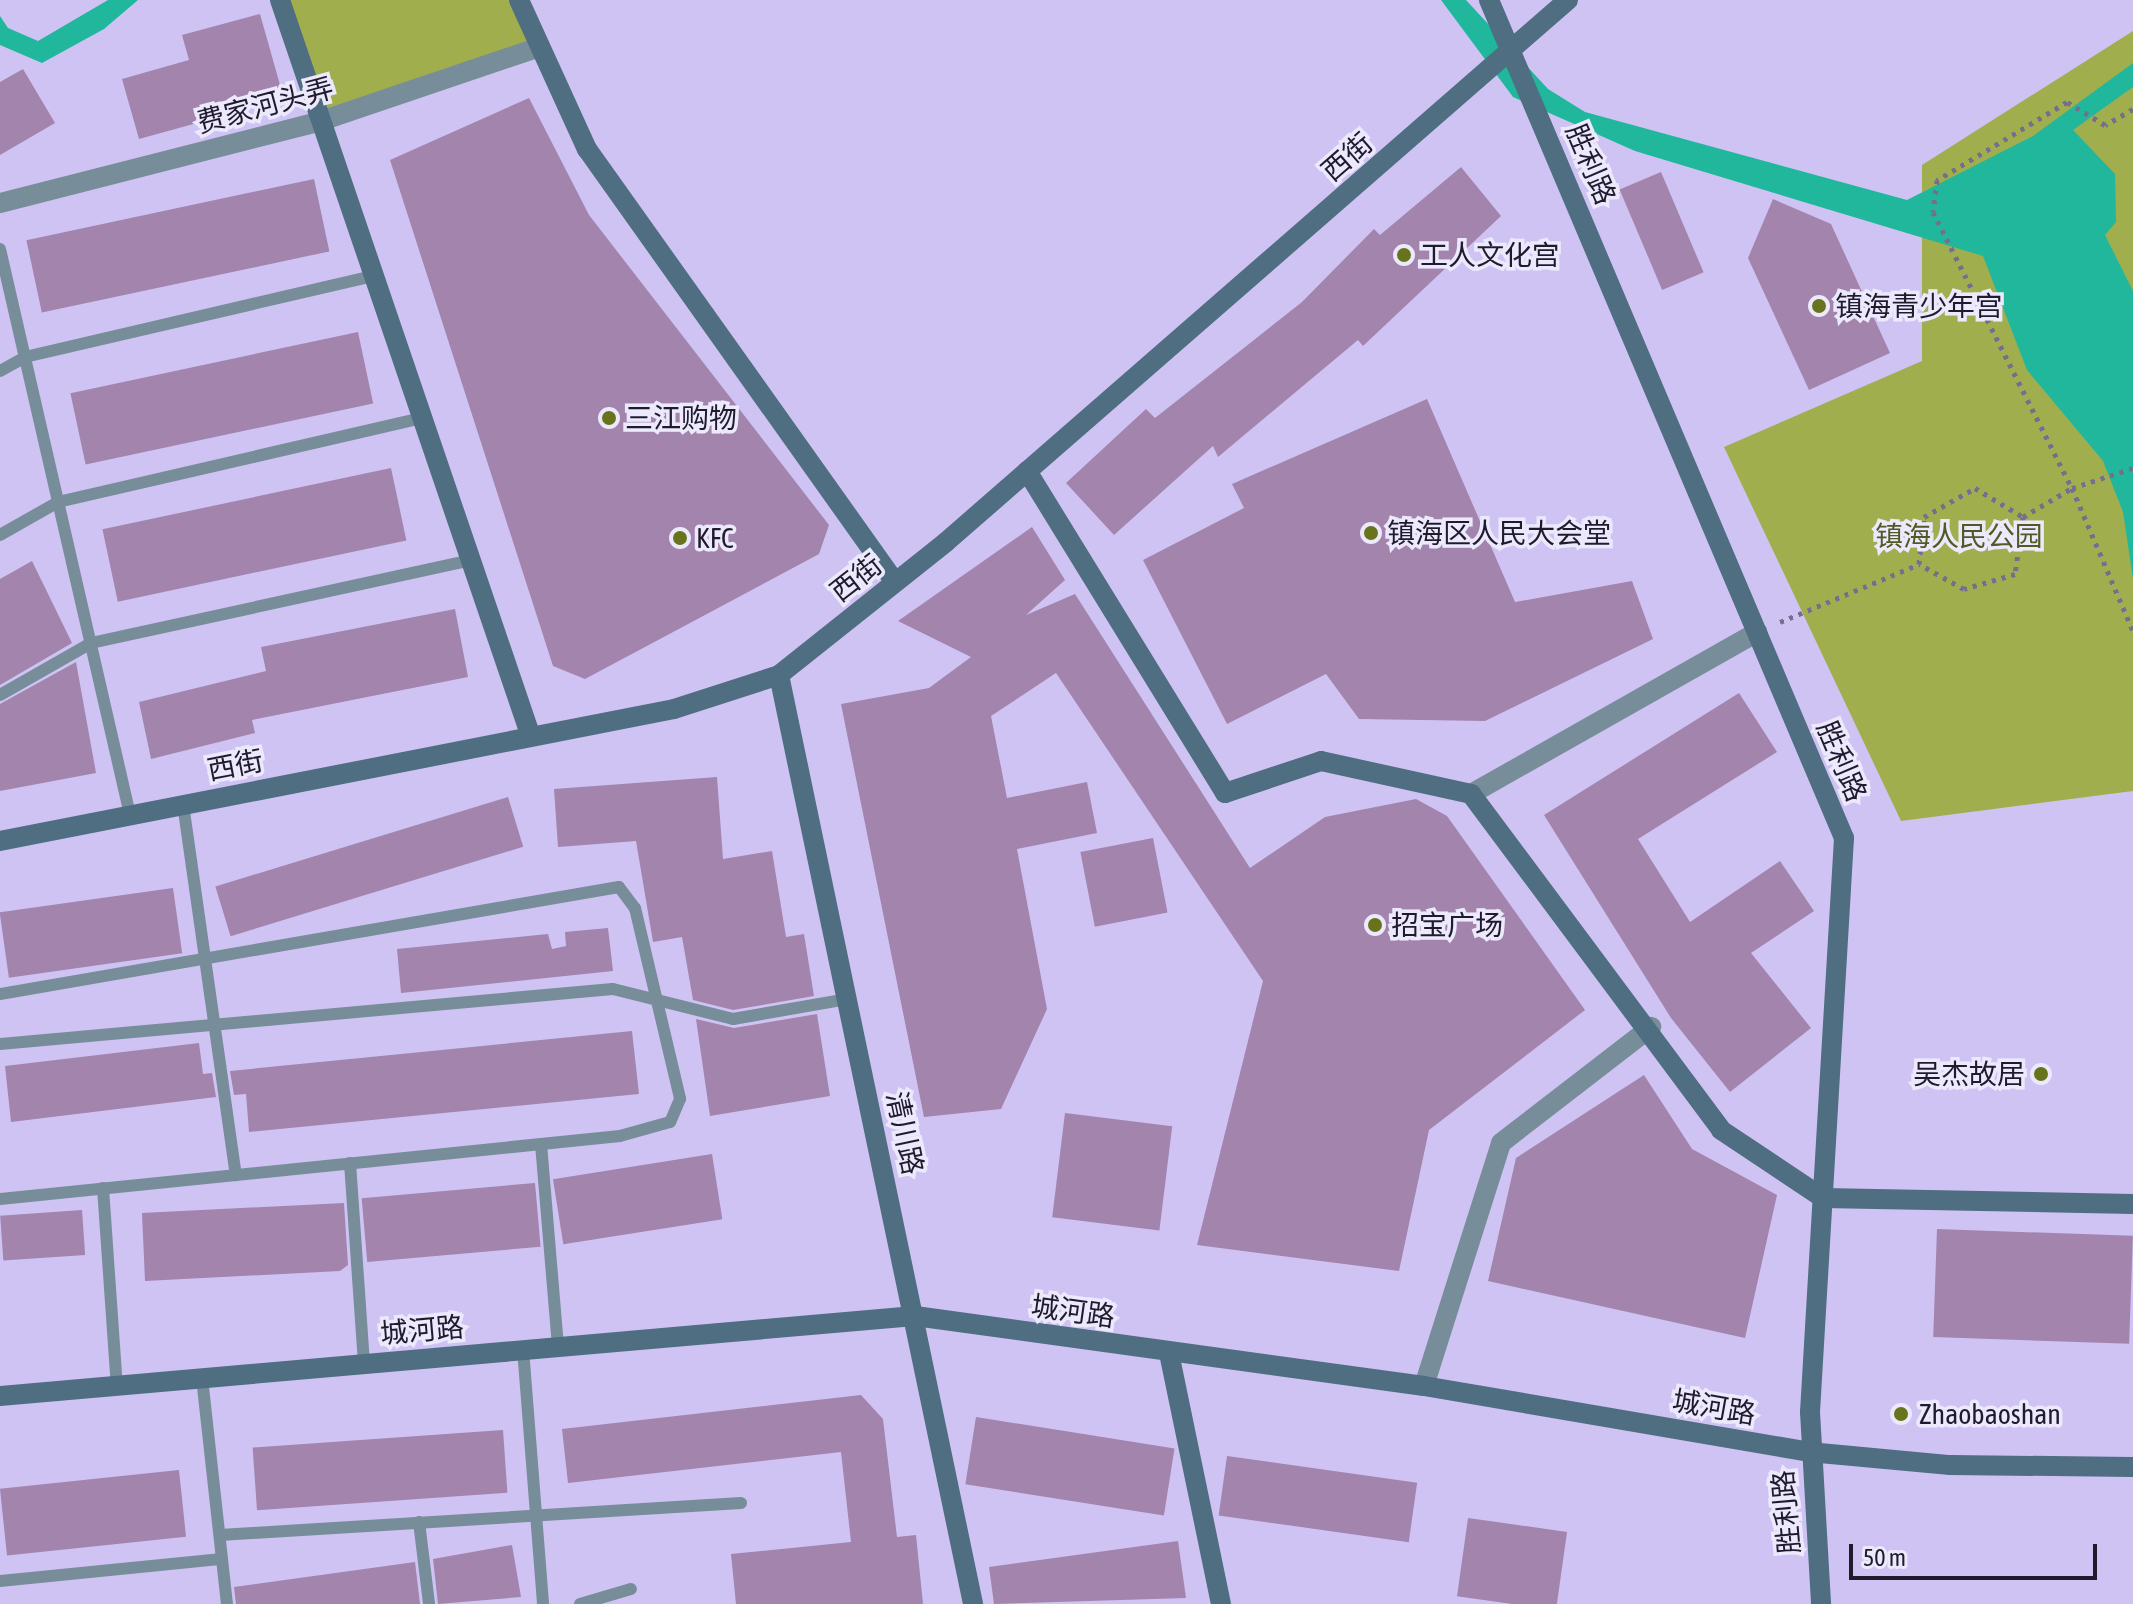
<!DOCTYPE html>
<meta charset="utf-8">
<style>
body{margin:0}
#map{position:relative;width:2133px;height:1604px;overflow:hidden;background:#cfc3f4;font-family:"Asap Condensed","Noto Sans SC",sans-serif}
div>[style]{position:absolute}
.green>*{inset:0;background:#a0ae4e}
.water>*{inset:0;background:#20b79c}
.building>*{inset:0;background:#a284ad;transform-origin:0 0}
.path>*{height:5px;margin-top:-2.5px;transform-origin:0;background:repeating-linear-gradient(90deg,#766e8f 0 4px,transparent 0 10px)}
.lane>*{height:12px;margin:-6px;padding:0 6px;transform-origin:6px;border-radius:6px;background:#788d9a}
.street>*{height:20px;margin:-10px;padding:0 10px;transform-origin:10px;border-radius:10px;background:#788d9a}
.secondary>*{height:20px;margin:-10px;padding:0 10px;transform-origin:10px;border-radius:10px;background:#4f6e81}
.dots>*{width:22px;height:22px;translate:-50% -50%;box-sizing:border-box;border:4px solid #ede9fd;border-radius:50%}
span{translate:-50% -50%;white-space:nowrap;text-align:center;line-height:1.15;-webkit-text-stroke:7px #ede9fd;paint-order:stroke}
.street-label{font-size:28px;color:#1f1a2c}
.poi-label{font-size:28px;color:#1f1a2c}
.left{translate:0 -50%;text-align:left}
.right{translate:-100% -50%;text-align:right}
.park-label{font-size:28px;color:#515925}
.scale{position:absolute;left:1849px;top:1544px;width:248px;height:36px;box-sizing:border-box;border:4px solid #1f1a2c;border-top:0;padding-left:10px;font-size:24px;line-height:28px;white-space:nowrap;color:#1f1a2c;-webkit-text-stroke:6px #ede9fd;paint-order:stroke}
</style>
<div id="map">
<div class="green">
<div style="clip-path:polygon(280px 0,519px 0,540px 47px,321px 121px)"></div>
<div style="clip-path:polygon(2133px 31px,2133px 791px,1901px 821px,1724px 447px,1922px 361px,1922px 165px)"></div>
</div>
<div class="water">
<div style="clip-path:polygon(108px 0,138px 0,104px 29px,42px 63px,0 45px,0 16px,8px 28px,38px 41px)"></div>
<div style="clip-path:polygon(1441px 0,1466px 0,1548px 89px,1585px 112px,1907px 200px,2033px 136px,2133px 63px,2133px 87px,2073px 130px,2115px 174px,2116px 222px,2105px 235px,2133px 291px,2133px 579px,2123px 512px,2103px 461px,2027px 370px,1983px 256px,1635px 151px,1513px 97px)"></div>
</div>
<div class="building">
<div style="clip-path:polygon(260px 14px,284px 99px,139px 139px,122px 79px,189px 60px,182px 35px)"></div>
<div style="clip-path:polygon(23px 69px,55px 123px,0 155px,0 82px)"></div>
<div style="clip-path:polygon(529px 98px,589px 215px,829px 525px,819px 554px,585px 679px,553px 666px,390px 160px)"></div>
<div style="clip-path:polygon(1461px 167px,1501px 216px,1363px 346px,1358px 340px,1218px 457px,1213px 446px,1114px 535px,1066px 483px,1146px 409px,1155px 418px,1302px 302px,1374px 229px,1380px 235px)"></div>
<div style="left:1661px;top:172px;width:109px;height:45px;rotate:67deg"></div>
<div style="left:314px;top:179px;width:74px;height:294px;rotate:78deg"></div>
<div style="clip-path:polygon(1773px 199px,1831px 224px,1890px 353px,1809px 390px,1748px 258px)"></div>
<div style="left:358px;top:332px;width:73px;height:294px;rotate:78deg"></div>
<div style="clip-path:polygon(1427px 399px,1515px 602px,1632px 581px,1653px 639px,1485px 721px,1359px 719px,1326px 674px,1227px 724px,1143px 560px,1244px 508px,1232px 484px)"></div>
<div style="left:391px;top:468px;width:74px;height:295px;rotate:78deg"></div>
<div style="clip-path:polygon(1032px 527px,1065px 580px,1026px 615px,1075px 594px,1250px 868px,1325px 817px,1416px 799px,1447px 816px,1585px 1010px,1429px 1130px,1399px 1271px,1197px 1245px,1263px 981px,1056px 673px,991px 716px,1007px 798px,1087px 782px,1097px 833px,1017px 849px,1047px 1009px,1001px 1109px,924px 1117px,841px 704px,929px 688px,971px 657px,898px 621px)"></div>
<div style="clip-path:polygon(32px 561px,72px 643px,0 685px,0 579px)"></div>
<div style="clip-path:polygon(455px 609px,468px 677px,252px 720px,255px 733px,151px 759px,139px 702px,266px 671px,261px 647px)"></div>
<div style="clip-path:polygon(76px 662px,96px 773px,0 791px,0 704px)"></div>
<div style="clip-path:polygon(1739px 693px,1777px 752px,1638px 839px,1690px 922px,1780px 861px,1814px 911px,1751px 953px,1811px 1028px,1730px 1092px,1671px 1018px,1544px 815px)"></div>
<div style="clip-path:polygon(717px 777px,723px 859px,772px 851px,786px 937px,804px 934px,814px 996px,733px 1010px,693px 1000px,682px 937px,653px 942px,636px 841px,558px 847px,554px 789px)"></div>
<div style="left:508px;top:797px;width:52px;height:306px;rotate:73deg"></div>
<div style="left:1153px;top:838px;width:76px;height:74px;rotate:79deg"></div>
<div style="left:173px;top:888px;width:66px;height:175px;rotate:82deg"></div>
<div style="clip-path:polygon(608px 928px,613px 971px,401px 993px,397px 949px,548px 934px,552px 949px,566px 946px,565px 932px)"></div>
<div style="clip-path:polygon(817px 1014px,830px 1096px,710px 1116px,696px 1019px,734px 1028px)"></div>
<div style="clip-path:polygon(632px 1031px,639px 1094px,249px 1132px,246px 1094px,234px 1095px,230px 1071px)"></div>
<div style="clip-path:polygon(199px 1043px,203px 1074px,212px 1073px,216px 1097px,11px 1122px,5px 1066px)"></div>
<div style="clip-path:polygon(1644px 1075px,1692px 1149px,1777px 1195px,1745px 1338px,1488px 1281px,1516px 1158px)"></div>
<div style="left:1065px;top:1113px;width:108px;height:105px;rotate:7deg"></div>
<div style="left:712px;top:1154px;width:66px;height:161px;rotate:81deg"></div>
<div style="left:535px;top:1183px;width:64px;height:174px;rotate:85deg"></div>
<div style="clip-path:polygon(344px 1203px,348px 1265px,340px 1271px,145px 1281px,142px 1213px)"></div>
<div style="left:82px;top:1210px;width:45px;height:82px;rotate:86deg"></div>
<div style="left:1937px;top:1229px;width:196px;height:108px;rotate:2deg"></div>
<div style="clip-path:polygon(861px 1395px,883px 1419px,897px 1537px,916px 1535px,923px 1604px,736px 1604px,731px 1554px,851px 1542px,841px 1452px,568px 1483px,562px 1429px)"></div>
<div style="left:976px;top:1417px;width:201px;height:68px;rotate:9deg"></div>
<div style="left:503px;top:1430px;width:63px;height:251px;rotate:86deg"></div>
<div style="left:1227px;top:1456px;width:192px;height:60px;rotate:8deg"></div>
<div style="left:179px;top:1470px;width:67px;height:180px;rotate:84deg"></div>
<div style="left:1468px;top:1518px;width:100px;height:79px;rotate:8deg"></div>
<div style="clip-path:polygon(1178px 1541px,1186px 1598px,994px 1604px,989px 1567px)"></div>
<div style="clip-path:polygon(512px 1545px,521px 1597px,438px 1604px,433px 1559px)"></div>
<div style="clip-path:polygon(415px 1562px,420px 1604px,236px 1604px,234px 1587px)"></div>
</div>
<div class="path">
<div style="left:2133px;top:109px;width:32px;rotate:150deg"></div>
<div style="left:2105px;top:125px;width:44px;rotate:-148.8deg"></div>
<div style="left:2067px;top:102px;width:152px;rotate:149deg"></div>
<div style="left:1937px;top:180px;width:32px;rotate:97deg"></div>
<div style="left:1933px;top:212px;width:309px;rotate:63.3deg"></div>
<div style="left:2072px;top:488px;width:155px;rotate:66.9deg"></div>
<div style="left:2023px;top:517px;width:57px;rotate:-30.6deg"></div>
<div style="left:2072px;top:488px;width:64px;rotate:-18.2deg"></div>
<div style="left:1780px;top:622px;width:151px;rotate:-22.6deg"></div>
<div style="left:1919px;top:564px;width:47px;rotate:-83.9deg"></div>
<div style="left:1924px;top:517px;width:59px;rotate:-29.6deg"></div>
<div style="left:1975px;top:488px;width:56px;rotate:31.1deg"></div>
<div style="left:2023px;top:517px;width:58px;rotate:98deg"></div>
<div style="left:2015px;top:574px;width:53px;rotate:163.6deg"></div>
<div style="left:1964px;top:589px;width:51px;rotate:-150.9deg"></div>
</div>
<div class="lane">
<div style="left:0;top:249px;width:581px;rotate:77.06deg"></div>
<div style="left:0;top:371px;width:29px;rotate:-29deg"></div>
<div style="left:25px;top:357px;width:358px;rotate:-13.1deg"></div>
<div style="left:0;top:535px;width:67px;rotate:-29.6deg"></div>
<div style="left:58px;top:502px;width:374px;rotate:-13deg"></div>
<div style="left:0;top:695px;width:105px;rotate:-29.7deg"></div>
<div style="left:91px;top:643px;width:389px;rotate:-12.3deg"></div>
<div style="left:183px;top:804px;width:375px;rotate:81.9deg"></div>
<div style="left:0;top:994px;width:628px;rotate:-9.81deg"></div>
<div style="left:619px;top:887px;width:26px;rotate:53deg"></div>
<div style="left:635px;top:908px;width:196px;rotate:76.7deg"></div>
<div style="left:680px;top:1099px;width:25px;rotate:113deg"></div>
<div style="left:670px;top:1122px;width:52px;rotate:164.4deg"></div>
<div style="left:620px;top:1136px;width:623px;rotate:174.2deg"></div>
<div style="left:0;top:1044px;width:615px;rotate:-5.13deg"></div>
<div style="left:613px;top:989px;width:124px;rotate:14deg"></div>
<div style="left:733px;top:1019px;width:117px;rotate:-9.9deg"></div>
<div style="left:541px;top:1144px;width:203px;rotate:85.2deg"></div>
<div style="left:350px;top:1163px;width:201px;rotate:86deg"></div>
<div style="left:103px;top:1188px;width:198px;rotate:86deg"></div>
<div style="left:523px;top:1349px;width:256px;rotate:85.5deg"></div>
<div style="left:202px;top:1378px;width:227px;rotate:83.7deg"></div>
<div style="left:419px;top:1522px;width:83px;rotate:83deg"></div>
<div style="left:220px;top:1535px;width:522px;rotate:-3.51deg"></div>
<div style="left:0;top:1581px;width:223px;rotate:-5.7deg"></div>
<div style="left:580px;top:1604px;width:53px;rotate:-16.4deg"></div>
</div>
<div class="street">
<div style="left:0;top:203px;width:331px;rotate:-14.3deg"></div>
<div style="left:321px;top:121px;width:231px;rotate:-18.7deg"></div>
<div style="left:1471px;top:794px;width:329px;rotate:-29.5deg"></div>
<div style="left:1424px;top:1386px;width:255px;rotate:-72.4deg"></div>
<div style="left:1501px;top:1143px;width:190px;rotate:-37.7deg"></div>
</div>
<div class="secondary">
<div style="left:280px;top:0;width:775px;rotate:71.19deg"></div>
<div style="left:519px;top:0;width:164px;rotate:65.5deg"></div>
<div style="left:587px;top:149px;width:531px;rotate:54.58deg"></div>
<div style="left:1489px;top:0;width:910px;rotate:67.04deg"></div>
<div style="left:1844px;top:838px;width:575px;rotate:93.39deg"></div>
<div style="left:1810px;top:1412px;width:192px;rotate:86.7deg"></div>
<div style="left:1027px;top:471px;width:378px;rotate:58.4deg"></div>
<div style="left:1225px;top:793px;width:101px;rotate:-18.4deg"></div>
<div style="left:1321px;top:761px;width:154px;rotate:12.4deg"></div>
<div style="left:1471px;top:794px;width:419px;rotate:53.3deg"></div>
<div style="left:1721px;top:1130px;width:123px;rotate:33.7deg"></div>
<div style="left:1823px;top:1198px;width:310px;rotate:1.1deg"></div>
<div style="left:779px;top:675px;width:949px;rotate:78.2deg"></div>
<div style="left:0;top:841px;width:687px;rotate:-11.08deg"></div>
<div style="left:674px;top:709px;width:110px;rotate:-17.9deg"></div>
<div style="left:779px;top:675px;width:213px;rotate:-38.5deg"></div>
<div style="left:946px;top:542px;width:825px;rotate:-41.07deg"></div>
<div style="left:1169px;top:1353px;width:256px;rotate:78.3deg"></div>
<div style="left:0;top:1396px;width:918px;rotate:-5deg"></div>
<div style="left:915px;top:1316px;width:514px;rotate:7.83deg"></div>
<div style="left:1424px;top:1386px;width:391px;rotate:9.7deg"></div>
<div style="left:1809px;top:1452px;width:142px;rotate:5.3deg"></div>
<div style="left:1950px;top:1465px;width:183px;rotate:0.6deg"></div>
</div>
<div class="dots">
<div style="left:1404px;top:255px;background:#68731d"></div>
<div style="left:1819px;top:306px;background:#68731d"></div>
<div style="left:609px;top:418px;background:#68731d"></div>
<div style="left:1371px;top:533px;background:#68731d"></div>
<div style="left:680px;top:538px;background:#68731d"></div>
<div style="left:1375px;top:925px;background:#68731d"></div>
<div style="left:2041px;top:1074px;background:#68731d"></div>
<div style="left:1901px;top:1414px;background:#68731d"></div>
</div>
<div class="street-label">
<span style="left:265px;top:105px;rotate:-15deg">费家河头弄</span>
<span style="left:1347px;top:157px;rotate:-41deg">西街</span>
<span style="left:1591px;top:164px;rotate:67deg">胜利路</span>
<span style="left:856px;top:578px;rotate:-38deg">西街</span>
<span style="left:1842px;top:761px;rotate:67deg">胜利路</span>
<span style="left:235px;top:765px;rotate:-11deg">西街</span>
<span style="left:905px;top:1133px;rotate:78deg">清川路</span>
<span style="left:1073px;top:1311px;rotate:8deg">城河路</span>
<span style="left:422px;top:1330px;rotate:-5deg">城河路</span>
<span style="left:1714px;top:1407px;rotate:10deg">城河路</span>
<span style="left:1786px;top:1512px;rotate:-95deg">胜利路</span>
</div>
<div class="poi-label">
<span class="left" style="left:1420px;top:255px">工人文化宫</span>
<span class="left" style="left:1835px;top:306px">镇海青少年宫</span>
<span class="left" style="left:625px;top:418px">三江购物</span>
<span class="left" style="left:1387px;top:533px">镇海区人民大会堂</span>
<span class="left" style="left:696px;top:538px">KFC</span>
<span class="left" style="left:1391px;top:925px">招宝广场</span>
<span class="right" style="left:2025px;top:1074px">吴杰故居</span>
<span class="left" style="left:1919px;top:1414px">Zhaobaoshan</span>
</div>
<div class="park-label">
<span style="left:1959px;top:536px">镇海人民公园</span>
</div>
<div class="scale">50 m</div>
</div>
